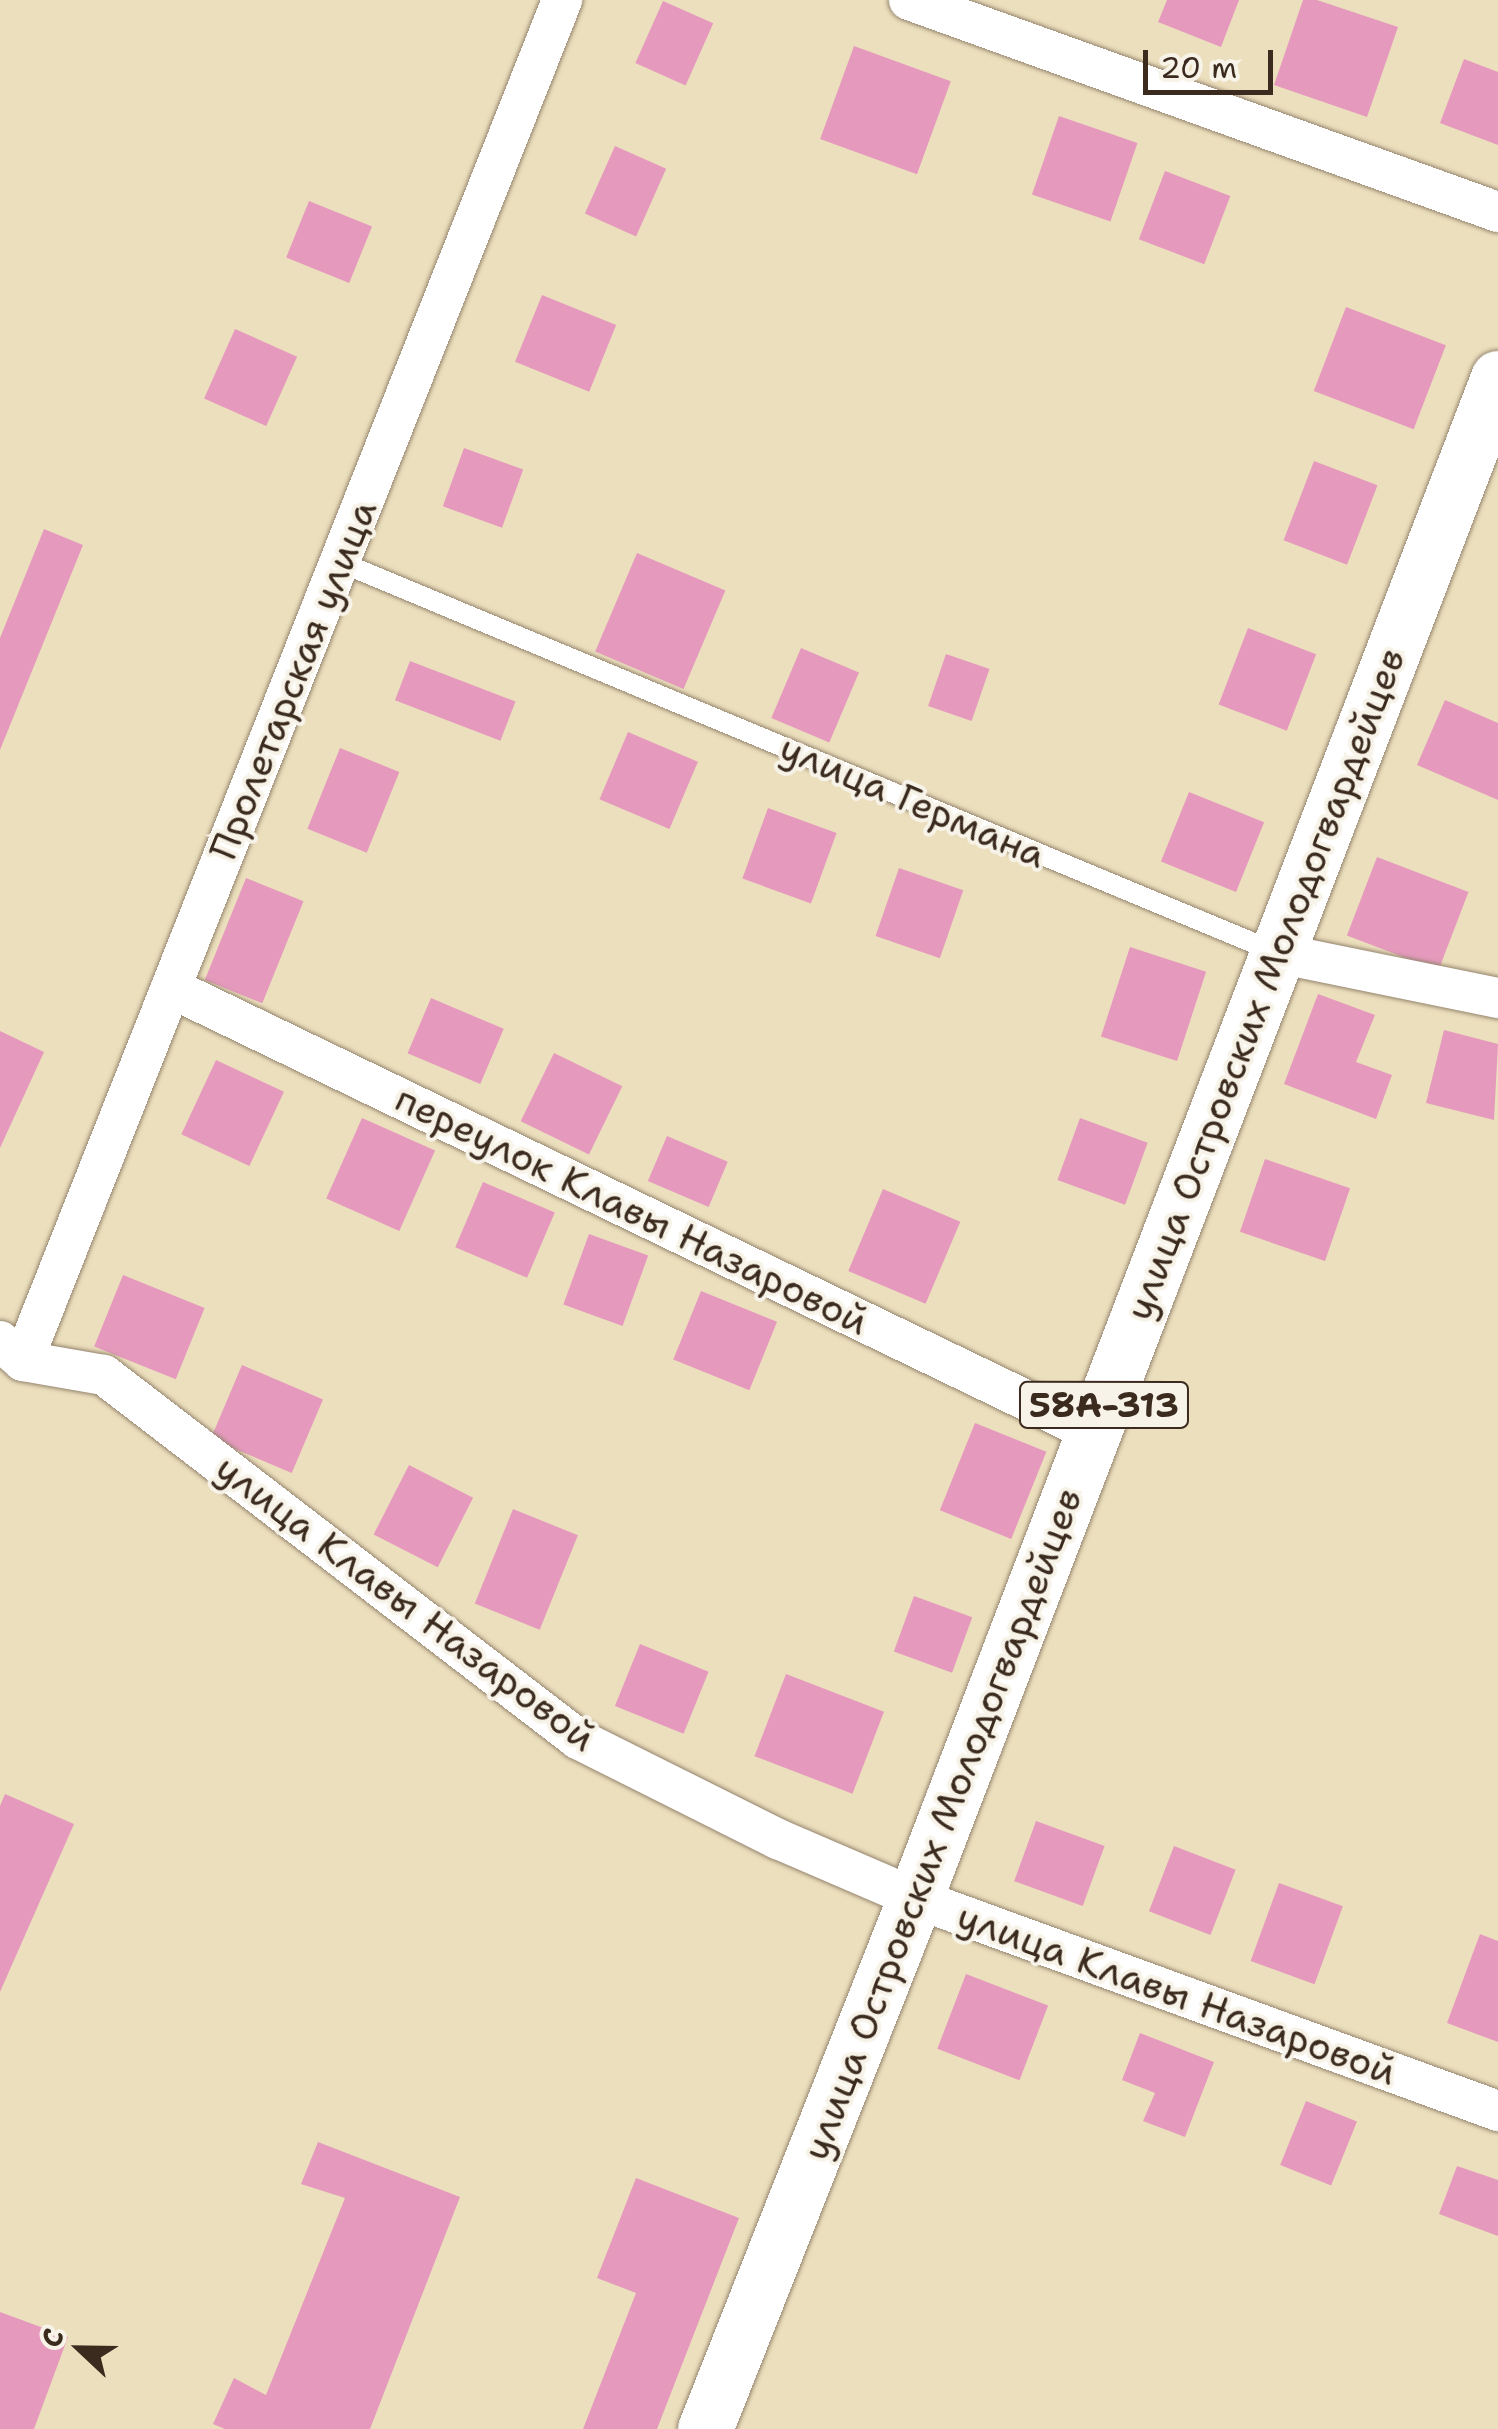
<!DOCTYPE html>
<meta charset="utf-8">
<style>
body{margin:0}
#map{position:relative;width:1498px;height:2429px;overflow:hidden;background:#ecdfbd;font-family:"Shantell Sans",sans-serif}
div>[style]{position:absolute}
.building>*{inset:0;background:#e59abd;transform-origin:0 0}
.roads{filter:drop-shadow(0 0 2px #94846e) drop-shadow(0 0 2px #94846e)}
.lane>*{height:20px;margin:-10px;padding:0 10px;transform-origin:10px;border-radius:10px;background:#fff}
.street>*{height:40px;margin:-20px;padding:0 20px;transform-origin:20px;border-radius:20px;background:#fff}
.primary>*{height:55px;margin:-27.5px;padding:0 27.5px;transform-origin:27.5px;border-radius:27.5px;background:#fff}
span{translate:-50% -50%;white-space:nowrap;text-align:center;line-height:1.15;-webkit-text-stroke:8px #f7f3e8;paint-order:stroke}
.shield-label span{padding:2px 8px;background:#f7f3e8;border:2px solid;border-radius:8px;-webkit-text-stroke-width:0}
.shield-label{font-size:35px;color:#3b2a1e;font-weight:700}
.street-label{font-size:38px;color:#3b2a1e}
.north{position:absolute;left:30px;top:2299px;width:100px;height:100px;-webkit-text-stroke:8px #f7f3e8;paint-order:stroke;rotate:292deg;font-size:28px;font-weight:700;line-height:40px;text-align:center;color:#3b2a1e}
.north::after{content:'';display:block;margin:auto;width:35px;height:45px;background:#3b2a1e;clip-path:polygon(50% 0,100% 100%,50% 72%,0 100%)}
.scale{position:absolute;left:1143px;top:50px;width:130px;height:45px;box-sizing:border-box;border:5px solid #3b2a1e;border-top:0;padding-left:12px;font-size:30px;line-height:35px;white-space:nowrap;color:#3b2a1e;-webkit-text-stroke:8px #f7f3e8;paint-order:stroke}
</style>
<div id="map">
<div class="building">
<div style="clip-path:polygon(1167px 0,1239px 0,1221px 47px,1158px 22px)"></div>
<div style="clip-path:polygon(1303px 0,1317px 0,1398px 27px,1367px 117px,1274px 85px)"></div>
<div style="left:663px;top:1px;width:55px;height:68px;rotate:24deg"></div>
<div style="left:854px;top:46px;width:103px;height:99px;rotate:20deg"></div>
<div style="clip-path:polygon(1464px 59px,1498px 72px,1498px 145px,1440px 123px)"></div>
<div style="left:1059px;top:116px;width:83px;height:83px;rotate:19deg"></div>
<div style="left:615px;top:146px;width:56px;height:74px;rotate:24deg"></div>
<div style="left:1165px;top:171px;width:70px;height:73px;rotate:21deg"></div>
<div style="left:309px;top:201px;width:68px;height:61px;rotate:22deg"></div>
<div style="left:542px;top:295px;width:80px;height:72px;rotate:22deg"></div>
<div style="left:1346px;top:307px;width:107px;height:90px;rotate:21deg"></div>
<div style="left:235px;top:329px;width:68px;height:76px;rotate:24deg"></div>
<div style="left:464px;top:448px;width:63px;height:62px;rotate:20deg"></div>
<div style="left:1314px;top:461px;width:68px;height:85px;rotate:21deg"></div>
<div style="clip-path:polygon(44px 529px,83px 545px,0 750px,0 638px)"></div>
<div style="left:637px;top:553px;width:96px;height:107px;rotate:23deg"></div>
<div style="left:1248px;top:628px;width:73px;height:82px;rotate:21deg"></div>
<div style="left:801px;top:648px;width:63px;height:76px;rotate:23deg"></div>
<div style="left:946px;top:654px;width:46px;height:55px;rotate:19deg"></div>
<div style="left:410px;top:661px;width:113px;height:42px;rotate:21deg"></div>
<div style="clip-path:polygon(1445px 700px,1498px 723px,1498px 800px,1417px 765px)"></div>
<div style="left:628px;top:732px;width:76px;height:73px;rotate:23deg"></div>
<div style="left:340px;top:748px;width:64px;height:87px;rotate:22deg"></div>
<div style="left:1189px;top:792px;width:81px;height:75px;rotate:22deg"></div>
<div style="left:768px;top:808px;width:73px;height:75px;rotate:20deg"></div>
<div style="left:1377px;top:857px;width:98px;height:84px;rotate:21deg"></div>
<div style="left:899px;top:868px;width:68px;height:72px;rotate:19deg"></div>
<div style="left:246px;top:878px;width:62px;height:110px;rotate:22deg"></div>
<div style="left:1130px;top:947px;width:80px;height:94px;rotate:18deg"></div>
<div style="clip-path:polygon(1318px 994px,1375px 1015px,1356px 1062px,1392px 1075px,1376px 1119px,1284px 1084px)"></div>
<div style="left:431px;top:998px;width:79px;height:60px;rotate:23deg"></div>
<div style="clip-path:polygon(1444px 1030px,1498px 1044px,1494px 1120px,1426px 1103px)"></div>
<div style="clip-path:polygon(0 1031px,44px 1052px,0 1148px)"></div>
<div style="left:554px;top:1053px;width:76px;height:76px;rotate:26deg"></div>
<div style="left:216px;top:1060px;width:75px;height:82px;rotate:25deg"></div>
<div style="left:362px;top:1118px;width:80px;height:88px;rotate:24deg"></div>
<div style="left:1080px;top:1118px;width:72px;height:66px;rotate:20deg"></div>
<div style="left:667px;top:1136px;width:66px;height:49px;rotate:23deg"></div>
<div style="left:1265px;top:1159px;width:90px;height:77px;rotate:19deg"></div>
<div style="left:483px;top:1182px;width:78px;height:71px;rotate:23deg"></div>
<div style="left:883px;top:1189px;width:84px;height:89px;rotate:23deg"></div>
<div style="left:589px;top:1234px;width:63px;height:75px;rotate:20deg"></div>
<div style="left:123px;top:1275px;width:88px;height:77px;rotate:22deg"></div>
<div style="left:701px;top:1291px;width:82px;height:74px;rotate:22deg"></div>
<div style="left:242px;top:1365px;width:88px;height:80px;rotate:23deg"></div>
<div style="left:975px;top:1423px;width:77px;height:94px;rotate:22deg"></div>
<div style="left:409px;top:1465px;width:72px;height:78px;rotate:27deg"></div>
<div style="left:513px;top:1509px;width:70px;height:102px;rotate:22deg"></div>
<div style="left:914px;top:1596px;width:62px;height:59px;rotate:20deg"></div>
<div style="left:640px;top:1644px;width:74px;height:67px;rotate:22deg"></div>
<div style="left:786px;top:1674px;width:105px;height:88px;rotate:21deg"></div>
<div style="clip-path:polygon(5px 1794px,74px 1824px,0 1992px,0 1806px)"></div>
<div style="left:1036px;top:1821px;width:73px;height:64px;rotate:20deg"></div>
<div style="left:1174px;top:1846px;width:66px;height:70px;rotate:21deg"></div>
<div style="left:1279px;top:1883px;width:68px;height:83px;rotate:20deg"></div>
<div style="clip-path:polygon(1480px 1934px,1498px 1941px,1498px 2042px,1447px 2023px)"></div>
<div style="left:966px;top:1974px;width:88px;height:80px;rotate:21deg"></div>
<div style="clip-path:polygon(1140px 2033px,1214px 2062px,1185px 2137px,1143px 2121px,1155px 2093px,1122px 2080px)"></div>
<div style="left:1306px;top:2101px;width:55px;height:69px;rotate:22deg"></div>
<div style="clip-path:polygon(318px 2142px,460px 2197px,370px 2429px,225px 2429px,213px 2424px,234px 2378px,266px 2395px,345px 2198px,301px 2184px)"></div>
<div style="clip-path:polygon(1457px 2166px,1498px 2180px,1498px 2236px,1439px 2214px)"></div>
<div style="clip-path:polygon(636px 2178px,739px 2218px,657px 2429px,583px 2429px,636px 2293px,597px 2278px)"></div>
<div style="clip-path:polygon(0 2312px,68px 2337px,34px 2429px,0 2429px)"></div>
</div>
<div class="roads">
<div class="lane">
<div style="left:340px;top:562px;width:1013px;rotate:22.64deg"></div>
</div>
<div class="street">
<div style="left:909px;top:0;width:626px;rotate:19.8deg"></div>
<div style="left:1277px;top:953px;width:226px;rotate:11.5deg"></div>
<div style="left:171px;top:988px;width:1025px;rotate:25.74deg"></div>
<div style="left:0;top:1341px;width:30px;rotate:41deg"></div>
<div style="left:23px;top:1361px;width:82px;rotate:9.8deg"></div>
<div style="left:104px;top:1375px;width:598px;rotate:37.52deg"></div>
<div style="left:578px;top:1739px;width:224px;rotate:26.6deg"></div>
<div style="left:778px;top:1839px;width:149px;rotate:23.3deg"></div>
<div style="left:915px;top:1898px;width:621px;rotate:20.07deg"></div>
<div style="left:23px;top:1361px;width:1464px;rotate:-68.39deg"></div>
</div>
<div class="primary">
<div style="left:705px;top:2429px;width:571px;rotate:-68.42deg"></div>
<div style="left:915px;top:1898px;width:1628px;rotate:-69.02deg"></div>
</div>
</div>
<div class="shield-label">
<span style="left:1104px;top:1405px">58А-313</span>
</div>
<div class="street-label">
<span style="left:293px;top:680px;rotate:-68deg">Пролетарская улица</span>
<span style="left:913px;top:801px;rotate:23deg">улица Германа</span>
<span style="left:1265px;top:984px;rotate:-69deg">улица Островских Молодогвардейцев</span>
<span style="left:632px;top:1210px;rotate:26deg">переулок Клавы Назаровой</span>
<span style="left:406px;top:1603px;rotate:37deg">улица Клавы Назаровой</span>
<span style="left:942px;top:1824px;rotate:-69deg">улица Островских Молодогвардейцев</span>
<span style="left:1177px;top:1994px;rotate:20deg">улица Клавы Назаровой</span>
</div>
<div class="north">С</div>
<div class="scale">20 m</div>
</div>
